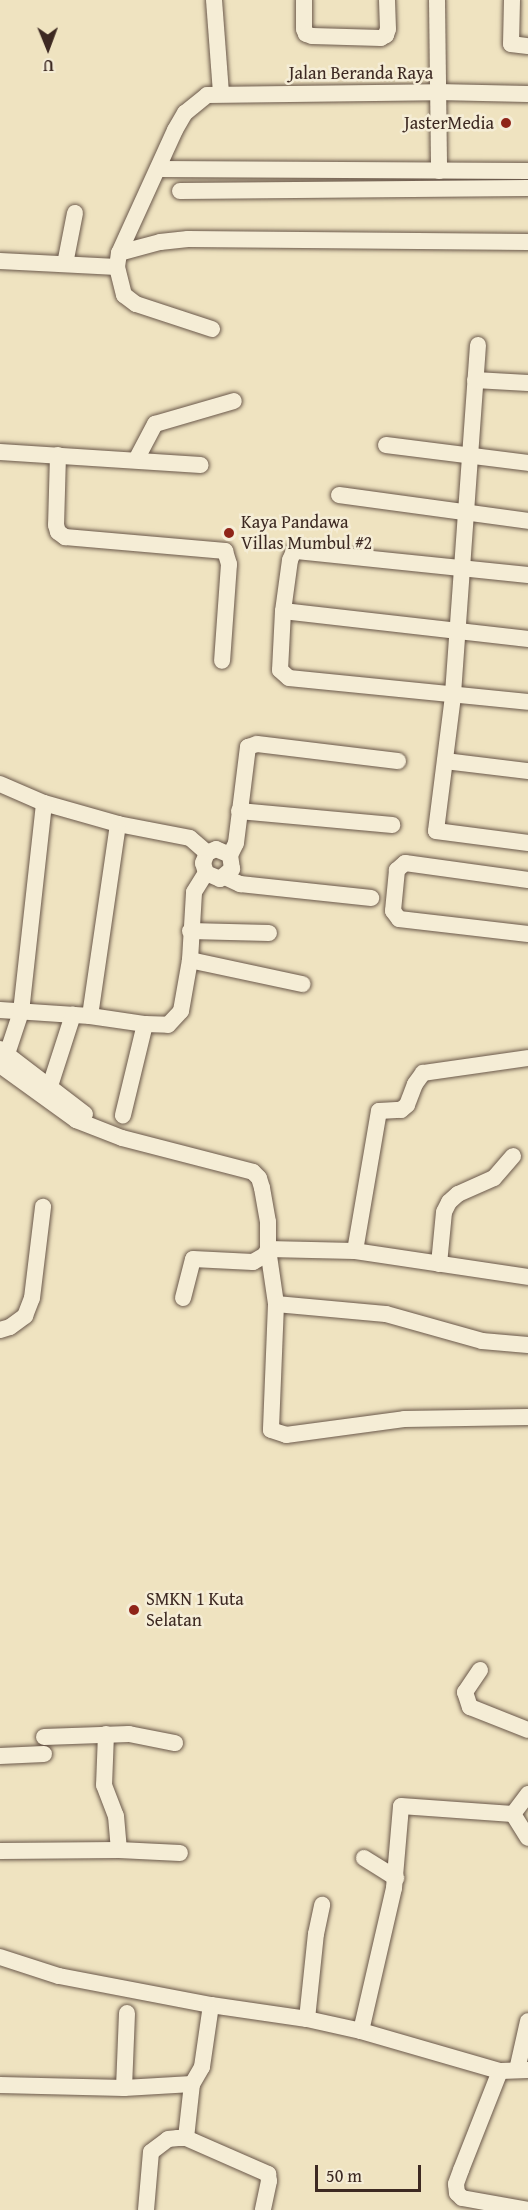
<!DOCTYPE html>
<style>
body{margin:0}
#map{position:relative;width:528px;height:2210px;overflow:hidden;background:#efe3c0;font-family:"Gentium Book Plus",serif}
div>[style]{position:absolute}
.roads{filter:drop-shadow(0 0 2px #6a584a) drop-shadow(0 0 2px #6a584a)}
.street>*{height:16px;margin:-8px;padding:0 8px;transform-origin:8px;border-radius:8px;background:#f5edd6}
.dots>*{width:16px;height:16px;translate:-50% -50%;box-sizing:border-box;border:3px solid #f5edd6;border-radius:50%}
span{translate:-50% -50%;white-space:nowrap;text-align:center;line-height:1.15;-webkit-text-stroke:5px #f5edd6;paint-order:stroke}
.street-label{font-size:18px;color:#3d2922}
.poi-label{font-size:18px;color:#3d2922}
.right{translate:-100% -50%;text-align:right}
.left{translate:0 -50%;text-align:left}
.north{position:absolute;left:18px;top:18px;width:60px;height:60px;-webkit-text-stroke:4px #f5edd6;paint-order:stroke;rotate:179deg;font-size:16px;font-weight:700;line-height:24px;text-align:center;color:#3d2922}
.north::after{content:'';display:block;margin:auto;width:21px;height:27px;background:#3d2922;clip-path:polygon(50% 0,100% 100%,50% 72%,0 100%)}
.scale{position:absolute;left:315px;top:2165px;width:106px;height:27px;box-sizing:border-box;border:3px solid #3d2922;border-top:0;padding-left:8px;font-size:18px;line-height:21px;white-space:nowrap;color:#3d2922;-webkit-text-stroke:4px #f5edd6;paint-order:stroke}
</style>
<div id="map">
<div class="roads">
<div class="street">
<div style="left:214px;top:0;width:93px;rotate:85.7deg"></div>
<div style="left:304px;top:0;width:29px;rotate:90deg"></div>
<div style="left:304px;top:29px;width:5px;rotate:68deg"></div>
<div style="left:306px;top:34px;width:6px;rotate:18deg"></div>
<div style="left:312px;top:36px;width:69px;rotate:1.7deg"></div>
<div style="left:381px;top:38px;width:6px;rotate:-31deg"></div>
<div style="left:386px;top:35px;width:6px;rotate:-72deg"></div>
<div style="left:388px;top:29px;width:29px;rotate:-92deg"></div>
<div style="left:437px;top:0;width:171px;rotate:89.3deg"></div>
<div style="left:512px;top:0;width:44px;rotate:91.3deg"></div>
<div style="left:511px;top:44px;width:17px;rotate:7deg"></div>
<div style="left:158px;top:169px;width:370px;rotate:0.3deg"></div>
<div style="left:180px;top:191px;width:348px;rotate:-0.5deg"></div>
<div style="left:119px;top:253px;width:42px;rotate:-15deg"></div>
<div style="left:160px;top:242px;width:28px;rotate:-6deg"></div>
<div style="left:188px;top:239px;width:340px;rotate:0.5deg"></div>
<div style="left:0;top:261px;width:117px;rotate:2.9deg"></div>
<div style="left:117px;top:267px;width:14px;rotate:-82deg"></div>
<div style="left:119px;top:253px;width:135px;rotate:-65.5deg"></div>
<div style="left:175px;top:130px;width:20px;rotate:-60deg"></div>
<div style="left:185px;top:113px;width:28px;rotate:-39deg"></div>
<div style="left:207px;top:95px;width:230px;rotate:-0.7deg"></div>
<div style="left:437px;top:92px;width:91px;rotate:1.3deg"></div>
<div style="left:65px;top:264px;width:52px;rotate:-78.9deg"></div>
<div style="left:117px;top:267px;width:29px;rotate:76deg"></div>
<div style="left:124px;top:295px;width:15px;rotate:37deg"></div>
<div style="left:136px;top:304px;width:80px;rotate:18.2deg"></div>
<div style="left:478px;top:345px;width:352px;rotate:94.1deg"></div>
<div style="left:453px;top:696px;width:136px;rotate:97.2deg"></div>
<div style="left:436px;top:831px;width:93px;rotate:7.4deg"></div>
<div style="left:475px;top:380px;width:53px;rotate:3.2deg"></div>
<div style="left:386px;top:445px;width:143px;rotate:7.2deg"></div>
<div style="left:0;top:452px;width:201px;rotate:3.7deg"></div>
<div style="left:58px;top:455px;width:70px;rotate:91.6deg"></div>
<div style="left:56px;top:525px;width:7px;rotate:74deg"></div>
<div style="left:58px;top:532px;width:9px;rotate:36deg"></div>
<div style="left:65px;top:537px;width:161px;rotate:5deg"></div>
<div style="left:225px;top:551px;width:14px;rotate:73deg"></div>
<div style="left:229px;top:564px;width:97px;rotate:94.1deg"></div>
<div style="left:136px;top:460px;width:41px;rotate:-62.2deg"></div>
<div style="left:155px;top:424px;width:82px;rotate:-16.2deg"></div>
<div style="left:339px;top:495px;width:191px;rotate:7.8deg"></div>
<div style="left:528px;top:575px;width:235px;rotate:-174.1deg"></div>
<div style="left:294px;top:551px;width:10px;rotate:114deg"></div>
<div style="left:290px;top:560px;width:51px;rotate:97.8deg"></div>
<div style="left:283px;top:611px;width:59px;rotate:92.9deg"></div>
<div style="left:280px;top:670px;width:12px;rotate:42deg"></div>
<div style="left:289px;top:678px;width:240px;rotate:5.7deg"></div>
<div style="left:283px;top:611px;width:247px;rotate:6.5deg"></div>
<div style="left:445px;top:761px;width:84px;rotate:6.9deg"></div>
<div style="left:0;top:784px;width:48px;rotate:23.4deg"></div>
<div style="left:44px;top:803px;width:77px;rotate:15.8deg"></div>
<div style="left:118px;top:824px;width:73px;rotate:11deg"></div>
<div style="left:190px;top:838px;width:23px;rotate:41deg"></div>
<div style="left:239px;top:811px;width:154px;rotate:5.2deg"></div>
<div style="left:230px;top:855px;width:15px;rotate:-157deg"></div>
<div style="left:216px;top:849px;width:10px;rotate:156deg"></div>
<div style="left:207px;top:853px;width:11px;rotate:112deg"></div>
<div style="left:203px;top:863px;width:10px;rotate:73deg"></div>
<div style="left:206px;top:873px;width:15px;rotate:23deg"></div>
<div style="left:220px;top:879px;width:16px;rotate:-40deg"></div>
<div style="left:232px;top:869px;width:14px;rotate:-98deg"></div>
<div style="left:230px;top:855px;width:13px;rotate:-63deg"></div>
<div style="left:236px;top:843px;width:97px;rotate:-82.9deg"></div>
<div style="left:248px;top:747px;width:9px;rotate:-18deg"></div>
<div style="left:257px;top:744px;width:142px;rotate:6.9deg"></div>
<div style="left:225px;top:877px;width:17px;rotate:25deg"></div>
<div style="left:240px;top:884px;width:132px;rotate:6.1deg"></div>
<div style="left:528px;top:880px;width:124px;rotate:-172.1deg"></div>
<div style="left:405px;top:863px;width:11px;rotate:139deg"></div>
<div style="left:397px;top:870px;width:41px;rotate:95.6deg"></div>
<div style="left:393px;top:911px;width:10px;rotate:53deg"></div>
<div style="left:399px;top:919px;width:130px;rotate:6.6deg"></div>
<div style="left:190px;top:931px;width:79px;rotate:1.5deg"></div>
<div style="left:190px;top:960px;width:115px;rotate:12.1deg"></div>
<div style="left:0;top:1010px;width:90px;rotate:3.8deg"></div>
<div style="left:90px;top:1016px;width:56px;rotate:8.3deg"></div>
<div style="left:145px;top:1024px;width:94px;rotate:103.6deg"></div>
<div style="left:90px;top:1016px;width:194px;rotate:-81.7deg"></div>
<div style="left:145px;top:1024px;width:23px;rotate:2deg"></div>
<div style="left:168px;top:1025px;width:19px;rotate:-47deg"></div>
<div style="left:181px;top:1011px;width:52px;rotate:-80deg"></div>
<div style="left:190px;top:960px;width:68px;rotate:-86.6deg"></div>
<div style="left:194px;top:892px;width:22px;rotate:-58deg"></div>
<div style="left:0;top:1049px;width:107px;rotate:37.4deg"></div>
<div style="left:7px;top:1054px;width:44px;rotate:-71.6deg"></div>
<div style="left:21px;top:1012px;width:210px;rotate:-83.7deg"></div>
<div style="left:0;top:1065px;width:94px;rotate:35.9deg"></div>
<div style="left:76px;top:1120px;width:49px;rotate:21.4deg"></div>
<div style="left:122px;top:1138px;width:135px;rotate:14.5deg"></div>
<div style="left:253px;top:1172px;width:8px;rotate:45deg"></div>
<div style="left:259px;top:1178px;width:10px;rotate:73deg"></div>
<div style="left:262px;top:1188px;width:35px;rotate:80deg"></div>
<div style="left:268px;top:1222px;width:27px;rotate:90deg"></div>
<div style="left:268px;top:1249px;width:87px;rotate:1.3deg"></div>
<div style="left:355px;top:1251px;width:175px;rotate:8.5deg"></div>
<div style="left:50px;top:1086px;width:75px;rotate:-72.1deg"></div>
<div style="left:268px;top:1249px;width:56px;rotate:81.7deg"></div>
<div style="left:276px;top:1304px;width:110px;rotate:5.2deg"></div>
<div style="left:386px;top:1314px;width:100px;rotate:15.7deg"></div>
<div style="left:482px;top:1341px;width:46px;rotate:5deg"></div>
<div style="left:355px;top:1251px;width:142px;rotate:-80.3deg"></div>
<div style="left:379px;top:1111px;width:22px;rotate:-3deg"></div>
<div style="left:401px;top:1110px;width:8px;rotate:-40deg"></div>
<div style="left:407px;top:1105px;width:22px;rotate:-69deg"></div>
<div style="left:415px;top:1084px;width:14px;rotate:-54deg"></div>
<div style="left:423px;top:1073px;width:106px;rotate:-8.1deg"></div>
<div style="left:439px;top:1264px;width:52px;rotate:-84.5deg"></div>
<div style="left:444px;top:1212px;width:11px;rotate:-63deg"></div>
<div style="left:449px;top:1202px;width:12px;rotate:-42deg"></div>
<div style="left:458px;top:1194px;width:39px;rotate:-24deg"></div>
<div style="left:494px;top:1178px;width:29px;rotate:-49deg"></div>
<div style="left:183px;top:1298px;width:40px;rotate:-75.6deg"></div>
<div style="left:193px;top:1259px;width:60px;rotate:2.9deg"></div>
<div style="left:253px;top:1262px;width:14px;rotate:-30deg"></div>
<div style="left:265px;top:1255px;width:7px;rotate:-63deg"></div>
<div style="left:276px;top:1304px;width:126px;rotate:92.3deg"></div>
<div style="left:271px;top:1430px;width:16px;rotate:18deg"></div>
<div style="left:286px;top:1435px;width:119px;rotate:-7.7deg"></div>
<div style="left:404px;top:1419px;width:124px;rotate:-0.9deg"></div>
<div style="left:0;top:1330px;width:10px;rotate:-17deg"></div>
<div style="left:10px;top:1327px;width:19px;rotate:-36deg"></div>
<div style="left:25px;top:1316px;width:19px;rotate:-69deg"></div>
<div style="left:32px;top:1298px;width:92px;rotate:-83.1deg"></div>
<div style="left:480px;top:1670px;width:27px;rotate:124deg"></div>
<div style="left:465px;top:1692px;width:16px;rotate:72deg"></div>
<div style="left:470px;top:1707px;width:62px;rotate:21.6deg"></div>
<div style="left:106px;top:1734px;width:51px;rotate:92.2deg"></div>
<div style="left:104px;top:1785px;width:33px;rotate:69deg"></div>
<div style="left:116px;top:1816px;width:34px;rotate:85deg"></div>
<div style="left:44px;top:1737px;width:85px;rotate:-2deg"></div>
<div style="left:129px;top:1734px;width:47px;rotate:11.1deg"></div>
<div style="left:0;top:1756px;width:44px;rotate:-2.6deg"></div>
<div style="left:513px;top:1814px;width:28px;rotate:58deg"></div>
<div style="left:0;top:1851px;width:119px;rotate:-0.5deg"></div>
<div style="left:119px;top:1850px;width:61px;rotate:2.8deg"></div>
<div style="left:364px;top:1858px;width:38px;rotate:32deg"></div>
<div style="left:0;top:1957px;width:62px;rotate:17.9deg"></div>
<div style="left:59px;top:1976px;width:155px;rotate:10.8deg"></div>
<div style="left:211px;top:2005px;width:63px;rotate:98.3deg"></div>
<div style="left:202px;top:2067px;width:20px;rotate:120deg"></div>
<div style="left:192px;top:2084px;width:68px;rotate:176.6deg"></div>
<div style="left:124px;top:2088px;width:124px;rotate:-178.6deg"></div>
<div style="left:211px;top:2005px;width:97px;rotate:8.3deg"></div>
<div style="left:307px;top:2019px;width:55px;rotate:12.5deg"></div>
<div style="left:361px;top:2031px;width:145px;rotate:16.1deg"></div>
<div style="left:500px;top:2071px;width:28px;rotate:-2deg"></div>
<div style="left:307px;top:2019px;width:85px;rotate:-84deg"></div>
<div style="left:316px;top:1934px;width:30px;rotate:-78deg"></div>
<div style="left:361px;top:2031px;width:147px;rotate:-77deg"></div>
<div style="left:394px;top:1888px;width:82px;rotate:-85.1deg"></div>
<div style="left:401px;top:1806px;width:112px;rotate:4.1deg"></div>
<div style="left:513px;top:1814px;width:25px;rotate:-53deg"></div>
<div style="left:517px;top:2070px;width:50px;rotate:-77.3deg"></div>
<div style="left:500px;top:2071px;width:106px;rotate:111.5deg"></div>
<div style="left:461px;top:2170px;width:15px;rotate:110deg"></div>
<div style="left:456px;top:2184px;width:9px;rotate:84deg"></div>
<div style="left:457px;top:2193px;width:7px;rotate:45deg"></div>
<div style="left:462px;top:2198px;width:67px;rotate:10.3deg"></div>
<div style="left:124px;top:2088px;width:75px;rotate:-87.7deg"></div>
<div style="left:186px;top:2138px;width:54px;rotate:-83.7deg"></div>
<div style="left:146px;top:2210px;width:58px;rotate:-85.1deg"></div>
<div style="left:151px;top:2152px;width:21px;rotate:-37deg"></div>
<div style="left:168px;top:2139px;width:10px;rotate:-6deg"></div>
<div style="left:178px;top:2138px;width:8px"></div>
<div style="left:186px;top:2138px;width:90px;rotate:23.7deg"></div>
<div style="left:268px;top:2174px;width:7px;rotate:82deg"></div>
<div style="left:269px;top:2181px;width:30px;rotate:102deg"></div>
</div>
</div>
<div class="dots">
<div style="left:506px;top:123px;background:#8f2418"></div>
<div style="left:229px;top:533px;background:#8f2418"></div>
<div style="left:134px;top:1610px;background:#8f2418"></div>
</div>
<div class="street-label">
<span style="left:361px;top:73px">Jalan Beranda Raya</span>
</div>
<div class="poi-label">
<span class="right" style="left:494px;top:123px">JasterMedia</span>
<span class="left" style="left:241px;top:533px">Kaya Pandawa<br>Villas Mumbul #2</span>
<span class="left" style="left:146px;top:1610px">SMKN 1 Kuta<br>Selatan</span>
</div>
<div class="north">U</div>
<div class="scale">50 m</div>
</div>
